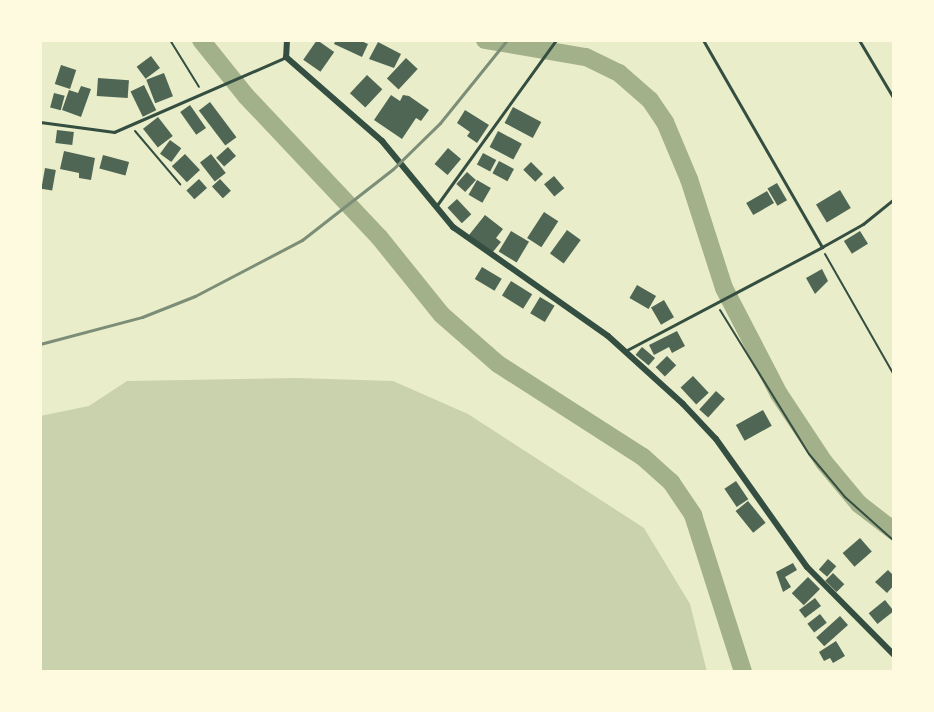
<!DOCTYPE html>
<style>
body{margin:0}
#map{position:relative;width:934px;height:712px;overflow:hidden;background:#e9edc9;font-family:"Source Sans 3",sans-serif}
div>[style]{position:absolute}
.green>*{inset:0;background:#cad2ad}
.river>*{height:18px;margin:-9px;padding:0 9px;transform-origin:9px;border-radius:9px;background:#a3b18a}
.building>*{inset:0;background:#4f6655;transform-origin:0 0}
.path>*{height:2px;margin:-1px;padding:0 1px;transform-origin:1px;border-radius:1px;background:#344e41}
.service>*{height:3px;margin:-1.5px;padding:0 1.5px;transform-origin:1.5px;border-radius:1.5px;background:#344e41}
.minor>*{height:6px;margin:-3px;padding:0 3px;transform-origin:3px;border-radius:3px;background:#344e41}
.rail>*{height:3px;margin:-1.5px;padding:0 1.5px;transform-origin:1.5px;border-radius:1.5px;background:#7c8e77}
span{translate:-50% -50%;white-space:nowrap;text-align:center;line-height:1.15;-webkit-text-stroke:8px #fefae0;paint-order:stroke}
.frame{position:absolute;inset:0;border:42px solid #fefae0;pointer-events:none}
</style>
<div id="map">
<div class="green">
<div style="clip-path:polygon(296px 378px,393px 381px,468px 414px,644px 528px,690px 604px,707px 672px,40px 672px,40px 416px,89px 406px,127px 381px)"></div>
</div>
<div class="river">
<div style="left:201px;top:40px;width:72px;rotate:51.2deg"></div>
<div style="left:246px;top:96px;width:194px;rotate:46.7deg"></div>
<div style="left:379px;top:237px;width:100px;rotate:51.1deg"></div>
<div style="left:442px;top:315px;width:74px;rotate:41.2deg"></div>
<div style="left:498px;top:364px;width:172px;rotate:32.7deg"></div>
<div style="left:643px;top:457px;width:38px;rotate:42deg"></div>
<div style="left:671px;top:482px;width:40px;rotate:56deg"></div>
<div style="left:693px;top:515px;width:165px;rotate:72.3deg"></div>
<div style="left:485px;top:40px;width:102px;rotate:9.6deg"></div>
<div style="left:586px;top:57px;width:37px;rotate:26deg"></div>
<div style="left:619px;top:73px;width:41px;rotate:41.1deg"></div>
<div style="left:650px;top:100px;width:27px;rotate:56deg"></div>
<div style="left:665px;top:122px;width:62px;rotate:67.2deg"></div>
<div style="left:689px;top:179px;width:114px;rotate:72.2deg"></div>
<div style="left:724px;top:288px;width:119px;rotate:62.6deg"></div>
<div style="left:779px;top:394px;width:82px;rotate:56.5deg"></div>
<div style="left:824px;top:462px;width:55px;rotate:50.2deg"></div>
<div style="left:859px;top:504px;width:44px;rotate:37.6deg"></div>
</div>
<div class="building">
<div style="left:317px;top:40px;width:21px;height:24px;rotate:35deg"></div>
<div style="clip-path:polygon(336px 40px,359px 40px,368px 44px,362px 57px,334px 44px)"></div>
<div style="clip-path:polygon(378px 42px,401px 54px,394px 68px,369px 59px)"></div>
<div style="left:151px;top:56px;width:15px;height:18px;rotate:53deg"></div>
<div style="left:406px;top:58px;width:16px;height:28px;rotate:43deg"></div>
<div style="left:61px;top:65px;width:16px;height:20px;rotate:18deg"></div>
<div style="left:164px;top:73px;width:25px;height:19px;rotate:69deg"></div>
<div style="left:367px;top:75px;width:21px;height:25px;rotate:43deg"></div>
<div style="left:98px;top:78px;width:31px;height:18px;rotate:4deg"></div>
<div style="left:144px;top:85px;width:28px;height:15px;rotate:64deg"></div>
<div style="clip-path:polygon(81px 86px,91px 89px,81px 117px,62px 110px,69px 90px,78px 93px)"></div>
<div style="left:54px;top:93px;width:11px;height:15px;rotate:15deg"></div>
<div style="clip-path:polygon(391px 95px,400px 101px,403px 95px,409px 96px,429px 110px,421px 121px,416px 118px,402px 139px,374px 120px)"></div>
<div style="left:210px;top:102px;width:44px;height:14px;rotate:53deg"></div>
<div style="left:190px;top:105px;width:28px;height:12px;rotate:55deg"></div>
<div style="left:513px;top:107px;width:32px;height:18px;rotate:28deg"></div>
<div style="clip-path:polygon(465px 110px,489px 125px,477px 143px,467px 136px,470px 132px,457px 123px)"></div>
<div style="left:158px;top:117px;width:24px;height:19px;rotate:52deg"></div>
<div style="left:57px;top:130px;width:17px;height:13px;rotate:7deg"></div>
<div style="left:498px;top:131px;width:27px;height:18px;rotate:28deg"></div>
<div style="left:170px;top:140px;width:14px;height:17px;rotate:36deg"></div>
<div style="left:228px;top:147px;width:12px;height:16px;rotate:48deg"></div>
<div style="left:448px;top:148px;width:17px;height:21px;rotate:40deg"></div>
<div style="clip-path:polygon(64px 151px,95px 158px,91px 180px,79px 178px,79px 173px,60px 169px)"></div>
<div style="left:483px;top:153px;width:15px;height:13px;rotate:28deg"></div>
<div style="left:185px;top:154px;width:22px;height:18px;rotate:47deg"></div>
<div style="left:211px;top:154px;width:24px;height:14px;rotate:52deg"></div>
<div style="left:103px;top:155px;width:27px;height:14px;rotate:15deg"></div>
<div style="left:499px;top:161px;width:17px;height:14px;rotate:28deg"></div>
<div style="left:531px;top:162px;width:17px;height:11px;rotate:45deg"></div>
<div style="left:45px;top:168px;width:11px;height:21px;rotate:10deg"></div>
<div style="left:467px;top:172px;width:12px;height:16px;rotate:42deg"></div>
<div style="left:554px;top:176px;width:16px;height:13px;rotate:50deg"></div>
<div style="left:199px;top:179px;width:12px;height:17px;rotate:48deg"></div>
<div style="left:220px;top:179px;width:16px;height:11px;rotate:47deg"></div>
<div style="left:477px;top:180px;width:16px;height:17px;rotate:30deg"></div>
<div style="left:777px;top:183px;width:20px;height:11px;rotate:60deg"></div>
<div style="left:840px;top:190px;width:21px;height:28px;rotate:59deg"></div>
<div style="left:767px;top:191px;width:14px;height:24px;rotate:60deg"></div>
<div style="left:457px;top:199px;width:21px;height:13px;rotate:47deg"></div>
<div style="left:544px;top:212px;width:17px;height:31px;rotate:33deg"></div>
<div style="clip-path:polygon(485px 215px,503px 229px,496px 238px,501px 242px,492px 253px,469px 235px)"></div>
<div style="left:567px;top:230px;width:17px;height:29px;rotate:36deg"></div>
<div style="left:511px;top:231px;width:21px;height:24px;rotate:31deg"></div>
<div style="left:860px;top:231px;width:15px;height:19px;rotate:58deg"></div>
<div style="left:482px;top:267px;width:23px;height:14px;rotate:31deg"></div>
<div style="clip-path:polygon(822px 269px,828px 281px,815px 294px,806px 278px)"></div>
<div style="left:511px;top:281px;width:25px;height:17px;rotate:32deg"></div>
<div style="left:637px;top:285px;width:22px;height:15px;rotate:30deg"></div>
<div style="left:540px;top:297px;width:17px;height:19px;rotate:31deg"></div>
<div style="left:664px;top:300px;width:20px;height:15px;rotate:60deg"></div>
<div style="clip-path:polygon(677px 331px,685px 346px,672px 353px,669px 347px,654px 355px,649px 345px)"></div>
<div style="left:642px;top:347px;width:17px;height:10px;rotate:40deg"></div>
<div style="left:667px;top:356px;width:13px;height:16px;rotate:45deg"></div>
<div style="left:693px;top:376px;width:23px;height:17px;rotate:47deg"></div>
<div style="left:716px;top:391px;width:12px;height:25px;rotate:42deg"></div>
<div style="left:763px;top:410px;width:18px;height:31px;rotate:61deg"></div>
<div style="left:736px;top:481px;width:22px;height:14px;rotate:56deg"></div>
<div style="left:748px;top:501px;width:28px;height:16px;rotate:51deg"></div>
<div style="left:860px;top:538px;width:18px;height:23px;rotate:49deg"></div>
<div style="left:828px;top:559px;width:11px;height:14px;rotate:41deg"></div>
<div style="clip-path:polygon(793px 563px,797px 570px,785px 577px,791px 587px,783px 592px,776px 572px)"></div>
<div style="clip-path:polygon(888px 570px,894px 576px,894px 585px,887px 593px,875px 582px)"></div>
<div style="left:833px;top:573px;width:16px;height:11px;rotate:45deg"></div>
<div style="left:808px;top:577px;width:17px;height:23px;rotate:45deg"></div>
<div style="left:815px;top:598px;width:10px;height:20px;rotate:53deg"></div>
<div style="left:885px;top:600px;width:14px;height:21px;rotate:51deg"></div>
<div style="left:820px;top:614px;width:11px;height:16px;rotate:52deg"></div>
<div style="left:840px;top:616px;width:12px;height:32px;rotate:48deg"></div>
<div style="clip-path:polygon(836px 641px,845px 656px,833px 663px,830px 658px,824px 661px,819px 652px)"></div>
</div>
<div class="path">
<div style="left:170px;top:40px;width:55px;rotate:58.3deg"></div>
<div style="left:135px;top:131px;width:70px;rotate:49.7deg"></div>
<div style="left:825px;top:254px;width:139px;rotate:60.3deg"></div>
<div style="left:720px;top:310px;width:169px;rotate:58.3deg"></div>
<div style="left:809px;top:454px;width:56px;rotate:50.1deg"></div>
<div style="left:845px;top:497px;width:66px;rotate:41.9deg"></div>
</div>
<div class="service">
<div style="left:703px;top:40px;width:239px;rotate:60.1deg"></div>
<div style="left:822px;top:247px;width:47px;rotate:-29.3deg"></div>
<div style="left:863px;top:224px;width:40px;rotate:-39deg"></div>
<div style="left:859px;top:40px;width:69px;rotate:59.3deg"></div>
<div style="left:40px;top:122px;width:75px;rotate:7.7deg"></div>
<div style="left:114px;top:132px;width:185px;rotate:-23.5deg"></div>
<div style="left:437px;top:205px;width:203px;rotate:-54.2deg"></div>
<div style="left:627px;top:350px;width:221px;rotate:-27.8deg"></div>
</div>
<div class="minor">
<div style="left:287px;top:40px;width:17px;rotate:93deg"></div>
<div style="left:286px;top:57px;width:128px;rotate:41.2deg"></div>
<div style="left:382px;top:141px;width:112px;rotate:50.5deg"></div>
<div style="left:453px;top:227px;width:189px;rotate:35.1deg"></div>
<div style="left:608px;top:336px;width:101px;rotate:42.2deg"></div>
<div style="left:683px;top:404px;width:48px;rotate:46.7deg"></div>
<div style="left:716px;top:439px;width:157px;rotate:54.6deg"></div>
<div style="left:807px;top:567px;width:124px;rotate:45.3deg"></div>
</div>
<div class="rail">
<div style="left:40px;top:344px;width:106px;rotate:-14.8deg"></div>
<div style="left:142px;top:317px;width:57px;rotate:-21.6deg"></div>
<div style="left:195px;top:296px;width:121px;rotate:-27.6deg"></div>
<div style="left:302px;top:240px;width:115px;rotate:-38deg"></div>
<div style="left:393px;top:169px;width:66px;rotate:-44.4deg"></div>
<div style="left:440px;top:123px;width:107px;rotate:-51.1deg"></div>
</div>
<div class="frame"></div>
</div>
